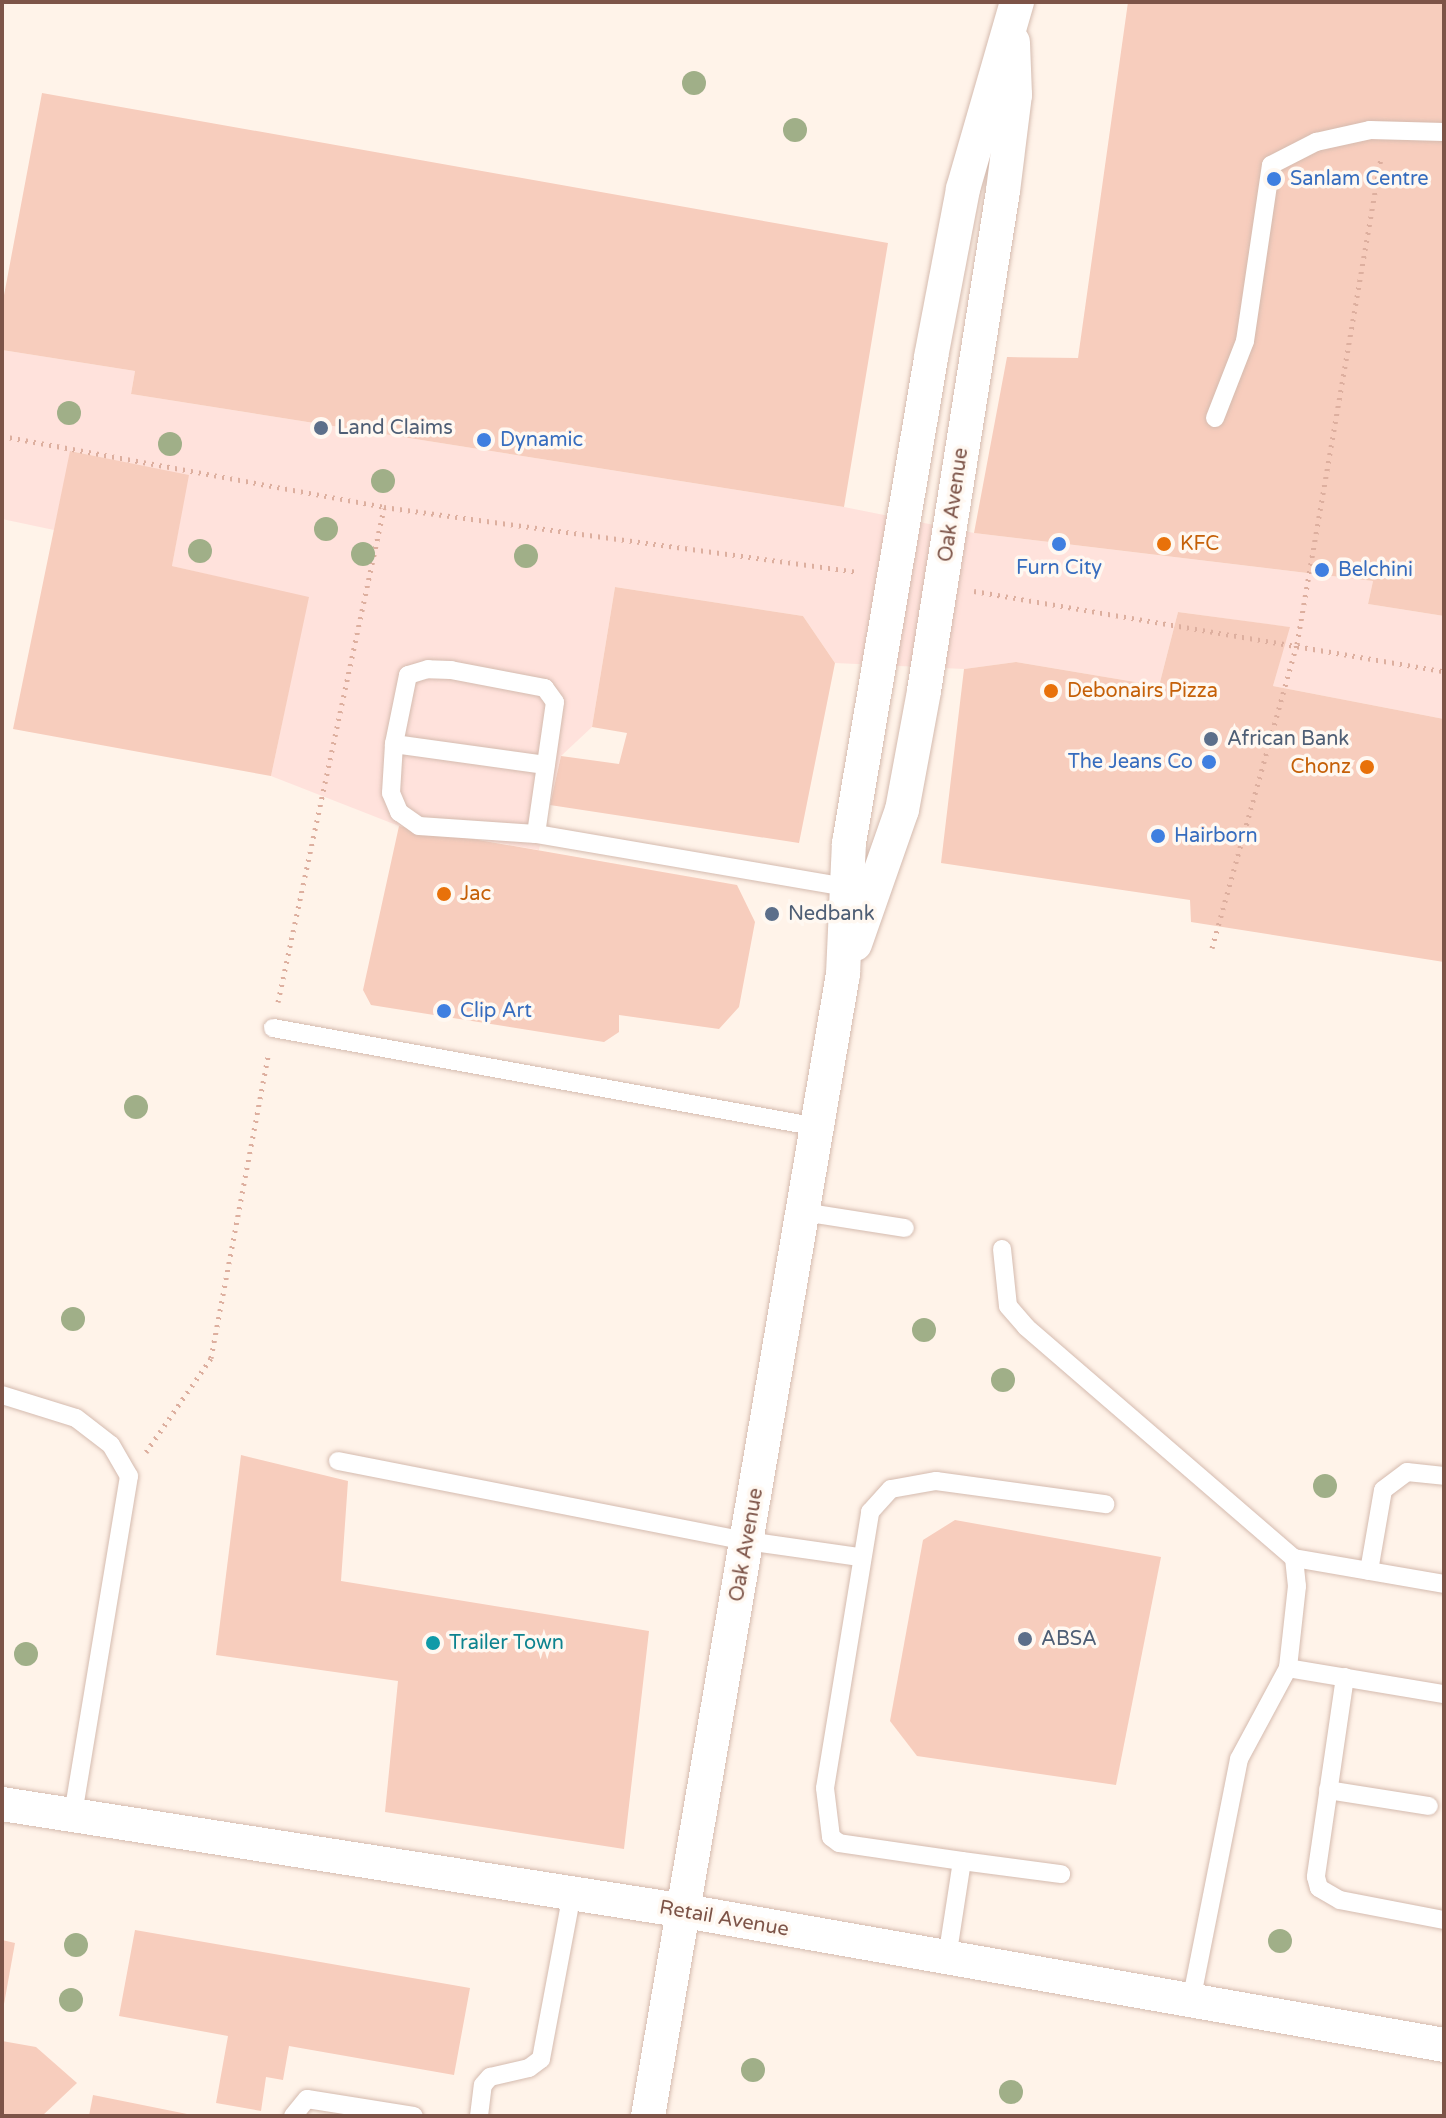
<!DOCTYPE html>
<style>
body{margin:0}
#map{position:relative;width:1446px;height:2118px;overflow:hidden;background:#fff3e9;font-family:"Varela Round",sans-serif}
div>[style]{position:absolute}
.commercial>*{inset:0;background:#ffe2dc}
.building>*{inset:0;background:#f7cdbd}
.path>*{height:5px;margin-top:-2.5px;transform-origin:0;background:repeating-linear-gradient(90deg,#ddaf9f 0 2px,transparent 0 8px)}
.roads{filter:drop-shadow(0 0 2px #d5bbaf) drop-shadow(0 0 2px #d5bbaf)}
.service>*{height:18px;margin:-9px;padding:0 9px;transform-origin:9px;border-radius:9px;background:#fff}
.minor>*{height:34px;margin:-17px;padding:0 17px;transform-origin:17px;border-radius:17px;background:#fff}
.trees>*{width:24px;height:24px;margin:-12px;border-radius:50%;background:#a0af88}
.dots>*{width:22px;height:22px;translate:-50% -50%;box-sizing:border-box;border:4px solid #fff8f1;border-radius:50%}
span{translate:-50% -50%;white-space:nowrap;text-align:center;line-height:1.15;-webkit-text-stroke:7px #fff8f1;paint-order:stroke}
.shop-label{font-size:20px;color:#366cbe}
.left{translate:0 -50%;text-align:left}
.right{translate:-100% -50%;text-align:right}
.service-label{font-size:20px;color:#4e5e75}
.street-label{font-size:20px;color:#7d5448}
.food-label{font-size:20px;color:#c56008}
.culture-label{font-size:20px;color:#0d838f}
.frame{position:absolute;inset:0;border:4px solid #7d5448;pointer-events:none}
</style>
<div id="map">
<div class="commercial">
<div style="clip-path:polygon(2px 350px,135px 371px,131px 394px,844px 507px,974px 533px,1373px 581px,1368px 604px,1444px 616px,1444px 719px,1273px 686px,1289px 627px,1178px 612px,1159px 686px,1016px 662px,964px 669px,835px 663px,803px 616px,615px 587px,592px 727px,561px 756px,539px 850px,399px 826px,271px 776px,308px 598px,172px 566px,188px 476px,71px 451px,54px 530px,2px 519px)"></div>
</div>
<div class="building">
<div style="clip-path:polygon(1128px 2px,1444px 2px,1444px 616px,1368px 604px,1373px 581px,974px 533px,1007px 357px,1078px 358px)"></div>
<div style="clip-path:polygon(42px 93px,888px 243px,844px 507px,131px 394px,135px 371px,2px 350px,2px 306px)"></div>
<div style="clip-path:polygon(70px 451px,189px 475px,172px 566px,309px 597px,271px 776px,13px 729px)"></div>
<div style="clip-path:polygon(615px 587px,803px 616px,835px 663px,799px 843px,550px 805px,561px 756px,619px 764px,627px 733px,592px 727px)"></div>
<div style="clip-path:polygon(1178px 612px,1290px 627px,1273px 686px,1444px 719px,1444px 962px,1191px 922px,1190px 900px,941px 863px,964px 669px,1016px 662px,1159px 686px)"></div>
<div style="clip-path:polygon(399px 826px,737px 885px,755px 922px,739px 1007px,719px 1029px,619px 1015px,619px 1032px,604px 1042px,371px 1005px,363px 990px)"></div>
<div style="clip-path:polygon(241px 1455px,348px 1481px,341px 1581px,649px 1631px,624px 1849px,385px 1812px,398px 1681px,216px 1655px)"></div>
<div style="clip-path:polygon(955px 1520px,1161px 1557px,1116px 1785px,917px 1756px,890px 1721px,923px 1540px)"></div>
<div style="clip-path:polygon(135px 1930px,470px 1988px,454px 2075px,289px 2046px,283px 2080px,266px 2077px,261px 2111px,216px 2103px,228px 2036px,119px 2016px)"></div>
<div style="clip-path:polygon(2px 1940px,15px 1943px,4px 2004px,2px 2004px)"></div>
<div style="clip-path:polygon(2px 2041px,36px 2047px,77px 2083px,42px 2116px,2px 2116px)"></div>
<div style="clip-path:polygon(93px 2095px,192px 2115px,192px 2116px,89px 2116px)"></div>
</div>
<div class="path">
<div style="left:2px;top:436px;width:389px;rotate:10.5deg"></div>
<div style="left:384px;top:507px;width:478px;rotate:7.8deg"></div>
<div style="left:974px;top:591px;width:477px;rotate:9.7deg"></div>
<div style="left:1212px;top:948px;width:316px;rotate:-74.4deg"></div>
<div style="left:1297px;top:644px;width:492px;rotate:-80.2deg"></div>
<div style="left:278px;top:1002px;width:505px;rotate:-77.89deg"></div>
<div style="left:146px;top:1452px;width:114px;rotate:-55.3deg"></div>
<div style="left:211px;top:1358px;width:308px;rotate:-79.3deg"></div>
</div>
<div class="roads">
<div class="service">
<div style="left:1215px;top:418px;width:83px;rotate:-68.7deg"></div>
<div style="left:1245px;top:341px;width:178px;rotate:-81.6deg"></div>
<div style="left:1271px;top:165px;width:51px;rotate:-27.1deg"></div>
<div style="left:1316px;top:142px;width:55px;rotate:-12.5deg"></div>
<div style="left:1370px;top:130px;width:74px;rotate:1.5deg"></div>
<div style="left:394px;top:744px;width:153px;rotate:7.9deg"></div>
<div style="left:536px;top:834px;width:133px;rotate:-81.8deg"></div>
<div style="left:555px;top:702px;width:17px;rotate:-126deg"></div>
<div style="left:545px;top:688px;width:96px;rotate:-169.2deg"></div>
<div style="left:451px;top:670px;width:23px;rotate:-178deg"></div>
<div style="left:428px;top:669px;width:21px;rotate:163deg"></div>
<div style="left:408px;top:675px;width:70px;rotate:101.5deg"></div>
<div style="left:394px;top:744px;width:49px;rotate:93.5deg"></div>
<div style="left:391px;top:793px;width:21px;rotate:67deg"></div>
<div style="left:399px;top:812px;width:24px;rotate:35deg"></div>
<div style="left:419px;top:826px;width:117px;rotate:3.9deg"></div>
<div style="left:536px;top:834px;width:315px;rotate:9.7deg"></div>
<div style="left:273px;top:1028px;width:554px;rotate:10.3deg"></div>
<div style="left:803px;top:1212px;width:103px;rotate:8.9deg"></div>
<div style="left:1002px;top:1249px;width:57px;rotate:84deg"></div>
<div style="left:1008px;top:1306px;width:28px;rotate:49deg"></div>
<div style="left:1026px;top:1327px;width:354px;rotate:40.8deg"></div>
<div style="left:1294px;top:1558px;width:28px;rotate:84deg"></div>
<div style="left:1297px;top:1586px;width:82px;rotate:96.3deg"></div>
<div style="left:1288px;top:1668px;width:103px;rotate:118.3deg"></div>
<div style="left:1239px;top:1759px;width:248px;rotate:101.2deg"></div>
<div style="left:2px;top:1395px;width:77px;rotate:17.3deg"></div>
<div style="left:76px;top:1418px;width:44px;rotate:37.6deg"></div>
<div style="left:111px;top:1445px;width:36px;rotate:60deg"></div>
<div style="left:129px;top:1476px;width:345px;rotate:99.4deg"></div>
<div style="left:338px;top:1461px;width:417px;rotate:11.1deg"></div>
<div style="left:747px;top:1541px;width:114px;rotate:8.1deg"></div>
<div style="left:1294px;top:1558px;width:152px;rotate:9.8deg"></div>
<div style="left:1369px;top:1571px;width:82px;rotate:-80.2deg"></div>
<div style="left:1383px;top:1490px;width:30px;rotate:-37deg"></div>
<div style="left:1407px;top:1472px;width:37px;rotate:6deg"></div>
<div style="left:1288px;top:1668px;width:158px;rotate:9.5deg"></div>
<div style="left:1345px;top:1677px;width:202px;rotate:98.3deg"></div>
<div style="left:1316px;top:1877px;width:11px;rotate:75deg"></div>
<div style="left:1319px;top:1888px;width:24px;rotate:30deg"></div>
<div style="left:1340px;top:1900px;width:106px;rotate:10.9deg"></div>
<div style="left:1328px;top:1790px;width:102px;rotate:9deg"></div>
<div style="left:962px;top:1861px;width:124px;rotate:-171.7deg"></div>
<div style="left:839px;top:1843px;width:10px;rotate:-143deg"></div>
<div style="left:831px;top:1837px;width:49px;rotate:-97deg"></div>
<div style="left:825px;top:1788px;width:280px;rotate:-80.7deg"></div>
<div style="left:870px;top:1512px;width:31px;rotate:-48deg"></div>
<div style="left:891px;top:1489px;width:46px;rotate:-10.1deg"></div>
<div style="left:936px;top:1481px;width:171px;rotate:7.8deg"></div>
<div style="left:947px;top:1958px;width:98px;rotate:-81.2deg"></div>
<div style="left:962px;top:1861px;width:100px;rotate:7.5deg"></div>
<div style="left:293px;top:2116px;width:22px;rotate:-51deg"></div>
<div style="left:307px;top:2099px;width:108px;rotate:9deg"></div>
<div style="left:479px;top:2116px;width:31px;rotate:-83deg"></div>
<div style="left:483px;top:2085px;width:11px;rotate:-49deg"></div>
<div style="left:490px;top:2077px;width:40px;rotate:-13deg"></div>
<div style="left:529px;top:2068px;width:15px;rotate:-37deg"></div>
<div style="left:541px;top:2059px;width:168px;rotate:-79.4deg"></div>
</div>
<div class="minor">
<div style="left:855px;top:944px;width:142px;rotate:-70.7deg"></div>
<div style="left:902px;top:810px;width:121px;rotate:-79.5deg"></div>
<div style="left:924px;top:691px;width:506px;rotate:-81.02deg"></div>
<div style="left:1003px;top:191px;width:97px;rotate:-82.9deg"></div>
<div style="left:1015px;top:95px;width:53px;rotate:-92.2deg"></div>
<div style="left:2px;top:1804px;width:691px;rotate:8.9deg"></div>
<div style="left:685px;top:1911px;width:771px;rotate:10.01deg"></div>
<div style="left:648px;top:2116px;width:1159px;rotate:-80.31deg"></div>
<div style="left:843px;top:974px;width:131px;rotate:-87.4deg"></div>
<div style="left:849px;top:843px;width:493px;rotate:-80.4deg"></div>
<div style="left:931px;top:357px;width:171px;rotate:-79.2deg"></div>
<div style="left:963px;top:189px;width:195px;rotate:-73.9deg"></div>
</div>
</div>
<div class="trees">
<div style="left:694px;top:83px"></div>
<div style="left:795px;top:130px"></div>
<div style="left:69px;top:413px"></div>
<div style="left:170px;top:444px"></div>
<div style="left:383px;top:481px"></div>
<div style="left:326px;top:529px"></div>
<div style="left:200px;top:551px"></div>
<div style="left:363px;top:554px"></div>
<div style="left:526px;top:556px"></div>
<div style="left:136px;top:1107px"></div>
<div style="left:73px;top:1319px"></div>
<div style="left:924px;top:1330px"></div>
<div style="left:1003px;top:1380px"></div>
<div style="left:1325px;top:1486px"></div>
<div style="left:26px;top:1654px"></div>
<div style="left:1280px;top:1941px"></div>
<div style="left:76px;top:1945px"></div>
<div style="left:71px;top:2000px"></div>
<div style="left:753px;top:2070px"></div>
<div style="left:1011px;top:2092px"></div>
</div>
<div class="dots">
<div style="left:1274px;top:179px;background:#3f7fe0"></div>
<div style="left:321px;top:428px;background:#5c6f8a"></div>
<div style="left:484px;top:440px;background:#3f7fe0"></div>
<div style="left:1059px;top:544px;background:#3f7fe0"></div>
<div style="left:1164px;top:544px;background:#e8710a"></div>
<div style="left:1322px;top:570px;background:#3f7fe0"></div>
<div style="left:1051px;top:691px;background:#e8710a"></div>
<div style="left:1211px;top:739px;background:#5c6f8a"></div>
<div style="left:1209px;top:762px;background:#3f7fe0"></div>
<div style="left:1367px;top:767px;background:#e8710a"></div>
<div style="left:1158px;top:836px;background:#3f7fe0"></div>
<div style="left:444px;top:894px;background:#e8710a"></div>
<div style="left:772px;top:914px;background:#5c6f8a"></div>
<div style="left:444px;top:1011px;background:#3f7fe0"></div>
<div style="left:1025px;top:1639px;background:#5c6f8a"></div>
<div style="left:433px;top:1643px;background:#0f9aa8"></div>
</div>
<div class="shop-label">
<span class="left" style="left:1290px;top:179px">Sanlam Centre</span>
<span class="left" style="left:500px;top:440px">Dynamic</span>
<span style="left:1059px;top:568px">Furn City</span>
<span class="left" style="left:1338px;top:570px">Belchini</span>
<span class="right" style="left:1193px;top:762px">The Jeans Co</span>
<span class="left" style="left:1174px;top:836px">Hairborn</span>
<span class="left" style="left:460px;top:1011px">Clip Art</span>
</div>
<div class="service-label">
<span class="left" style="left:337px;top:428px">Land Claims</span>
<span class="left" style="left:1227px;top:739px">African Bank</span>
<span class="left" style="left:788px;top:914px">Nedbank</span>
<span class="left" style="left:1041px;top:1639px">ABSA</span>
</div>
<div class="street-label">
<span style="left:954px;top:505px;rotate:-82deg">Oak Avenue</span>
<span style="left:747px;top:1545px;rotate:-80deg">Oak Avenue</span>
<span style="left:724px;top:1919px;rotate:10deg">Retail Avenue</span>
</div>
<div class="food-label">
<span class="left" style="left:1180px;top:544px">KFC</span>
<span class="left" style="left:1067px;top:691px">Debonairs Pizza</span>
<span class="right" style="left:1351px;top:767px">Chonz</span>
<span class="left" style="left:460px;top:894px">Jac</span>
</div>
<div class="culture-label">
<span class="left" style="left:449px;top:1643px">Trailer Town</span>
</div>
<div class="frame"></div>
</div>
